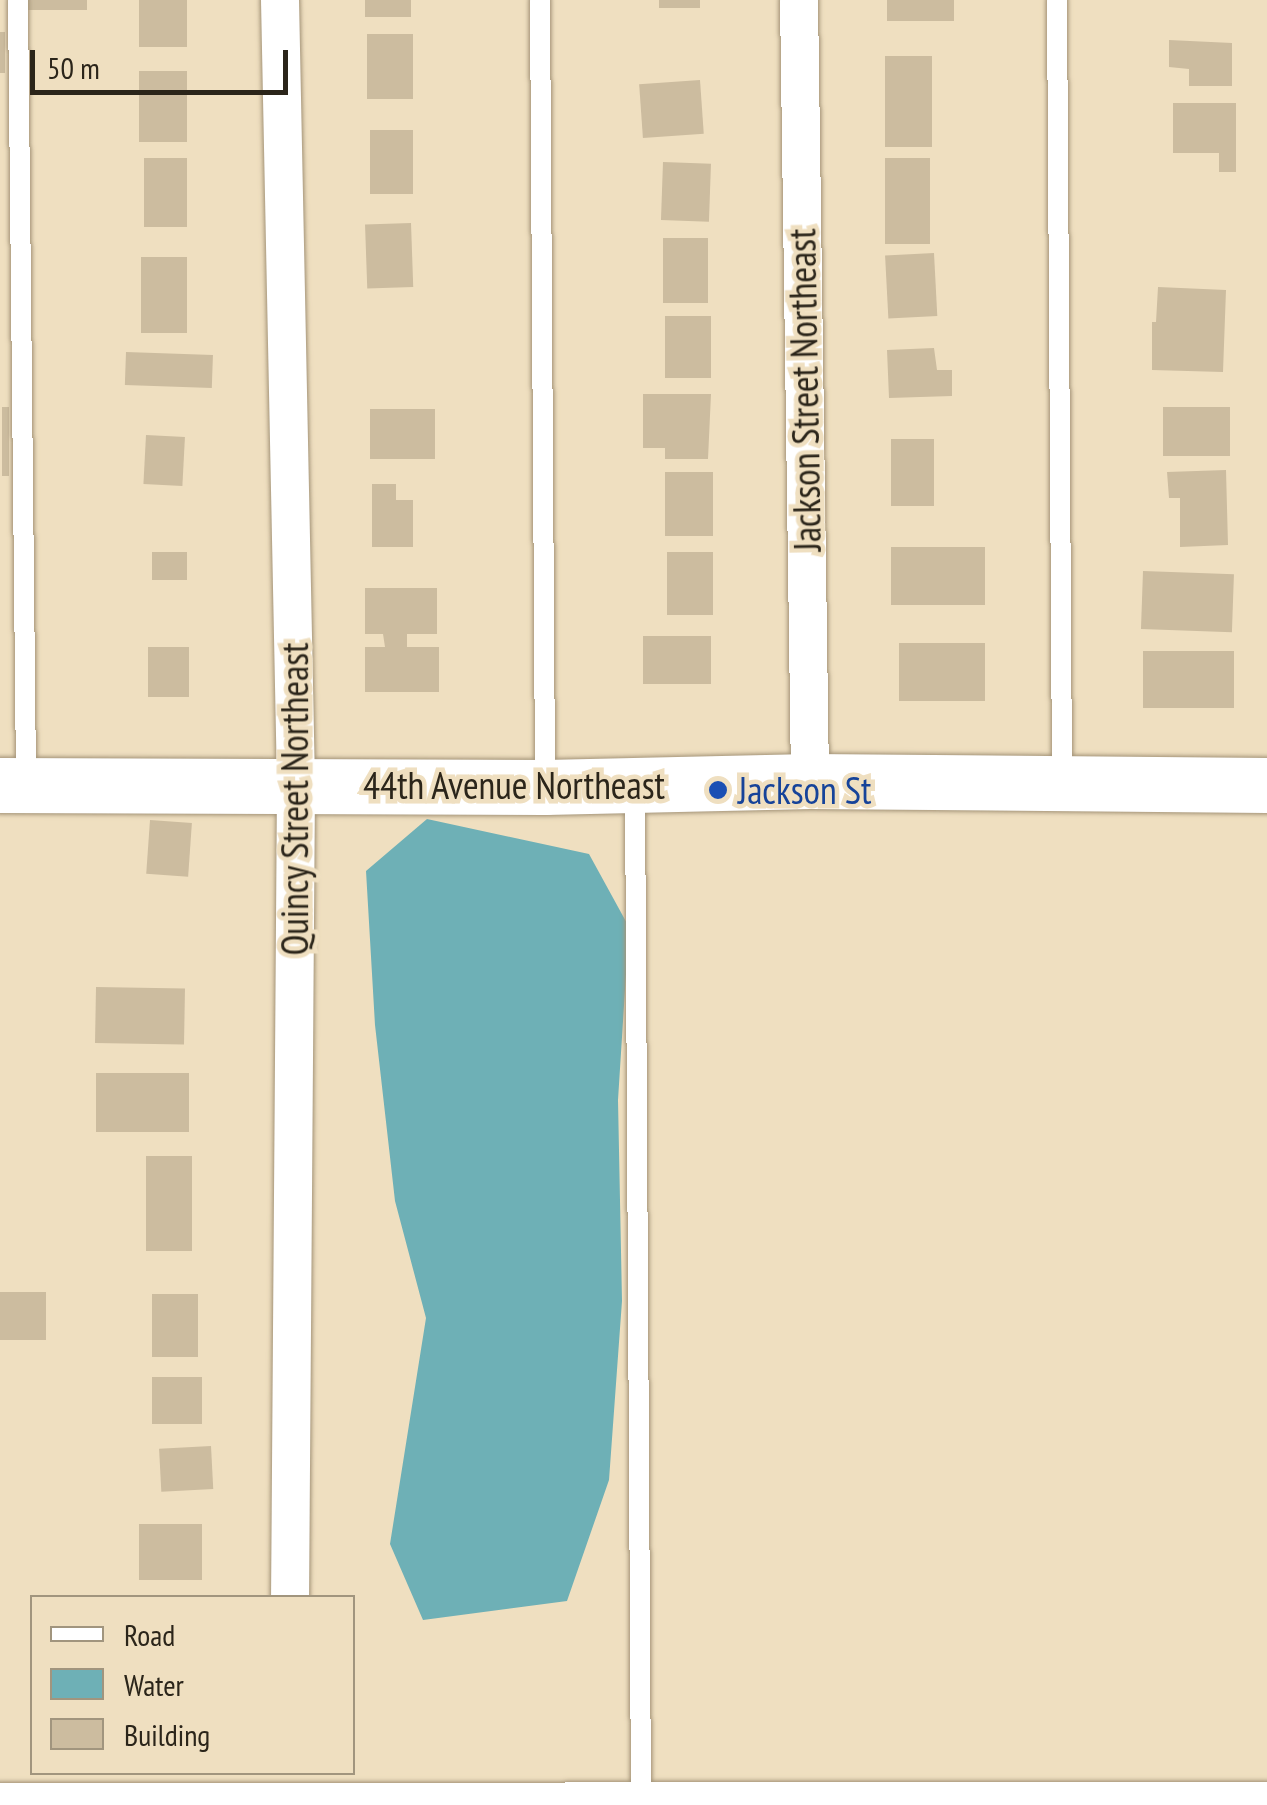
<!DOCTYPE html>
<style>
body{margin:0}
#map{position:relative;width:1267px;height:1805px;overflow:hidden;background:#efdfc0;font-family:"PT Sans Narrow",sans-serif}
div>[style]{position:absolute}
.water>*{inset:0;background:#6eb0b6}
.building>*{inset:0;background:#ccbc9f;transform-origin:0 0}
.roads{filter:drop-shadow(0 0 2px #a49478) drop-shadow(0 0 2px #a49478)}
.lane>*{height:20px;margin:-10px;padding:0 10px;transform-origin:10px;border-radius:10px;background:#fff}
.street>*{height:38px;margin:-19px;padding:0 19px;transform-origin:19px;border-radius:19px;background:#fff}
.secondary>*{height:55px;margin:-27.5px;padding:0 27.5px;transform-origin:27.5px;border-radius:27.5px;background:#fff}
.dots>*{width:28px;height:28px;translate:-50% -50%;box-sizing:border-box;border:5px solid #efdfc0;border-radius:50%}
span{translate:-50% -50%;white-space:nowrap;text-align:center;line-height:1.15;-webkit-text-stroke:9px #efdfc0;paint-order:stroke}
.street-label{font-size:38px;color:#2b251a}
.transit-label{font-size:38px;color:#164399}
.left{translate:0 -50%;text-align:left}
.legend{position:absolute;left:30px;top:1595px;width:325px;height:180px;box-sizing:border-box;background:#efdfc0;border:2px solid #a1957e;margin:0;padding:12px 18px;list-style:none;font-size:30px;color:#2b251a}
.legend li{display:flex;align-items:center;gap:20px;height:50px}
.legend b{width:50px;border:2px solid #a1957e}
.scale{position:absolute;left:30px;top:50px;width:258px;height:45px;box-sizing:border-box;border:5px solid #2b251a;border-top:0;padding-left:12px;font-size:30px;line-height:35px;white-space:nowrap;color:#2b251a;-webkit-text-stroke:8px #efdfc0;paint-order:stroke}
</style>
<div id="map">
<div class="water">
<div style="clip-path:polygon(427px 819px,589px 854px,629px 927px,618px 1100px,622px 1301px,609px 1480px,567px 1601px,423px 1620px,390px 1544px,426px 1318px,395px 1201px,375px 1025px,366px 871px)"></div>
</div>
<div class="building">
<div style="left:28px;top:0;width:59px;height:10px"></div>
<div style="left:139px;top:0;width:48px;height:47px"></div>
<div style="left:365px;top:0;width:46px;height:17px"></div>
<div style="left:659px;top:0;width:41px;height:8px"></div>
<div style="left:887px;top:0;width:67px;height:21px"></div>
<div style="left:0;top:32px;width:5px;height:41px"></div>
<div style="left:367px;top:34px;width:46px;height:65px"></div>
<div style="clip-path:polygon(1169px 40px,1232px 43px,1232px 86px,1189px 86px,1189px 69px,1169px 67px)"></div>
<div style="left:885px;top:56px;width:47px;height:91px"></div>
<div style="left:187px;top:71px;width:71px;height:48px;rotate:90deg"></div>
<div style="left:700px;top:80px;width:54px;height:61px;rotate:86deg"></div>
<div style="clip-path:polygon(1173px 103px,1236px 103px,1236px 172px,1219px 172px,1219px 153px,1173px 153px)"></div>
<div style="left:370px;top:130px;width:43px;height:64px"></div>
<div style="left:144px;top:158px;width:43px;height:69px"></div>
<div style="left:885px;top:158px;width:45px;height:86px"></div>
<div style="left:663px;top:162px;width:48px;height:58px;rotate:2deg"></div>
<div style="left:411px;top:223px;width:64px;height:46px;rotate:88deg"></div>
<div style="left:663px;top:238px;width:45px;height:65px"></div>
<div style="left:934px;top:253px;width:63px;height:49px;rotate:87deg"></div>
<div style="left:141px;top:257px;width:46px;height:76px"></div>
<div style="clip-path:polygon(1158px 287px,1226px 290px,1223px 372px,1152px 370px,1152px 322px,1156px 322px)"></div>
<div style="left:665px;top:316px;width:46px;height:62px"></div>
<div style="clip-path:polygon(934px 348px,937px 370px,952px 370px,952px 396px,889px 398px,887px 350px)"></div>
<div style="left:126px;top:352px;width:87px;height:33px;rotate:2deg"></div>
<div style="clip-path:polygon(643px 394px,711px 394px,708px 459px,665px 459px,665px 448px,643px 448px)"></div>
<div style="left:2px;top:407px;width:7px;height:69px"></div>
<div style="left:1230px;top:407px;width:49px;height:67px;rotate:90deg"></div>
<div style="left:435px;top:409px;width:50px;height:65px;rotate:90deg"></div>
<div style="left:146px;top:435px;width:39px;height:49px;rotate:3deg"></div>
<div style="left:891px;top:439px;width:43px;height:67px"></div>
<div style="clip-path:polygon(1226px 470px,1228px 545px,1180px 547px,1180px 498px,1169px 498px,1167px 472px)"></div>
<div style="left:665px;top:472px;width:48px;height:64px"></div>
<div style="clip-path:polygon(372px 484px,396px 484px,396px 500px,413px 500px,413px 547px,372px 547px)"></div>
<div style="left:985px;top:547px;width:58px;height:94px;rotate:90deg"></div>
<div style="left:152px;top:552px;width:35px;height:28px"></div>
<div style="left:713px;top:552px;width:63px;height:46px;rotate:90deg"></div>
<div style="left:1143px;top:571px;width:91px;height:58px;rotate:2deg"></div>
<div style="clip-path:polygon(365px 588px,437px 588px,437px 634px,407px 634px,407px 647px,439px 647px,439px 692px,365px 692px,365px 647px,385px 647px,383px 634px,365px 634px)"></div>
<div style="left:643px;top:636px;width:68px;height:48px"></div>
<div style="left:899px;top:643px;width:86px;height:58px"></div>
<div style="left:148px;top:647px;width:41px;height:50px"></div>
<div style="left:1143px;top:651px;width:91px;height:57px"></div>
<div style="left:150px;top:820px;width:42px;height:54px;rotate:4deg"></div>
<div style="left:96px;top:987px;width:89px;height:56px;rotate:1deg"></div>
<div style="left:96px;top:1073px;width:93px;height:59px"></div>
<div style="left:146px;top:1156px;width:46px;height:95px"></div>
<div style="left:0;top:1292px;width:46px;height:48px"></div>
<div style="left:152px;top:1294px;width:46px;height:63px"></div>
<div style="left:152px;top:1377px;width:50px;height:47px"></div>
<div style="left:211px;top:1446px;width:43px;height:52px;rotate:87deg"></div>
<div style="left:139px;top:1524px;width:63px;height:56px"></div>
</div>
<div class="roads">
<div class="lane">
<div style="left:18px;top:0;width:783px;rotate:89.41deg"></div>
<div style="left:540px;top:0;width:783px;rotate:89.63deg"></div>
<div style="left:1057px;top:0;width:783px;rotate:89.63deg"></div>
<div style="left:635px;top:789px;width:1013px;rotate:89.66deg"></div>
</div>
<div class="street">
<div style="left:280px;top:0;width:786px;rotate:88.83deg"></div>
<div style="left:296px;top:786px;width:812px;rotate:90.42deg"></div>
<div style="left:799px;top:0;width:781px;rotate:89.19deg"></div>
<div style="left:0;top:1802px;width:1267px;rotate:-0.05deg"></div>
</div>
<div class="secondary">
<div style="left:0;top:785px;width:545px;rotate:0.21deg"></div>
<div style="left:545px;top:787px;width:265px;rotate:-1.3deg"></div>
<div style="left:810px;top:781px;width:457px;rotate:0.5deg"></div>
</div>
</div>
<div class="dots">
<div style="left:718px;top:790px;background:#1a4fb4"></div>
</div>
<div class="street-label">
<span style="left:804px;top:390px;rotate:-91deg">Jackson Street Northeast</span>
<span style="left:514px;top:785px">44th Avenue Northeast</span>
<span style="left:294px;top:799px;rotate:-90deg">Quincy Street Northeast</span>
</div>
<div class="transit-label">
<span class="left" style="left:738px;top:790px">Jackson St</span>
</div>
<ul class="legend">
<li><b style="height:12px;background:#fff"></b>Road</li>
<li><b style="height:28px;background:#6eb0b6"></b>Water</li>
<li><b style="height:28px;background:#ccbc9f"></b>Building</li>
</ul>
<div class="scale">50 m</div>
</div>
